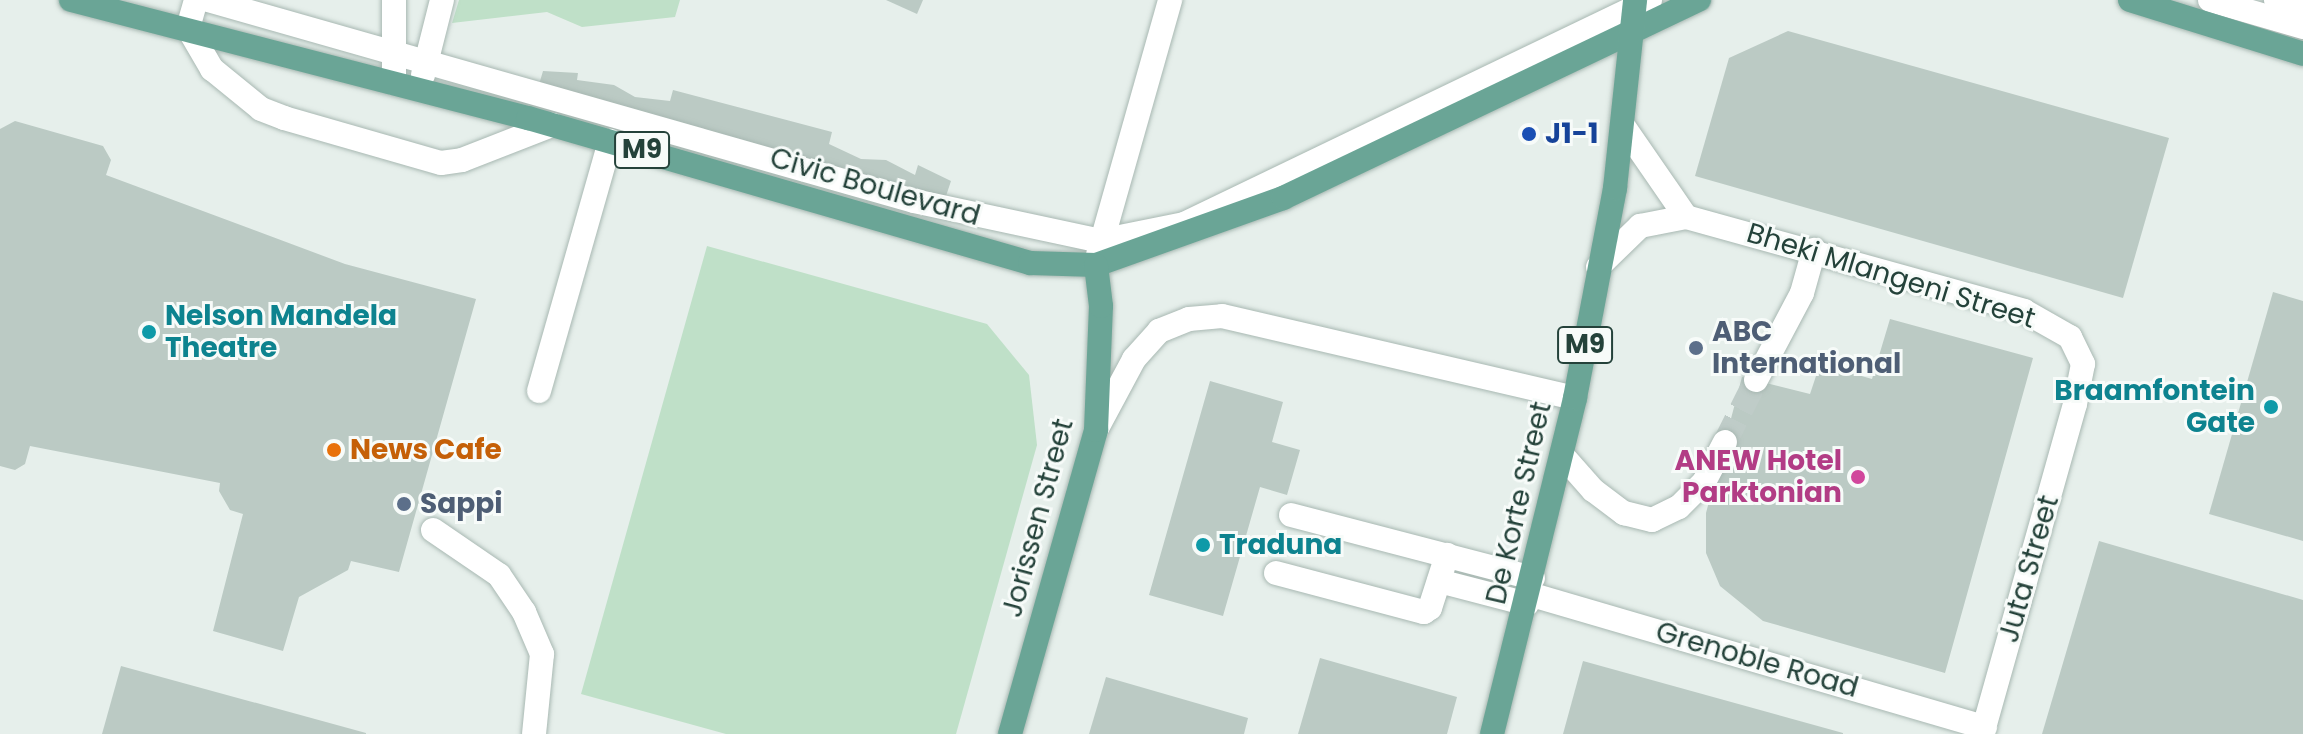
<!DOCTYPE html>
<style>
body{margin:0}
#map{position:relative;width:2303px;height:734px;overflow:hidden;background:#e6efeb;font-family:Poppins,sans-serif}
div>[style]{position:absolute}
.green>*{inset:0;background:#bfe0c8}
.building>*{inset:0;background:#bbcac4}
.minor-tunnel>*{height:24px;margin-top:-12px;transform-origin:0;background:repeating-linear-gradient(90deg,#bfccc8 0 24px,transparent 0 36px)}
.roads{filter:drop-shadow(0 0 2px #a8b8b2) drop-shadow(0 0 2px #a8b8b2)}
.minor>*{height:24px;margin:-12px;padding:0 12px;transform-origin:12px;border-radius:12px;background:#fff}
.major>*{height:24px;margin:-12px;padding:0 12px;transform-origin:12px;border-radius:12px;background:#6aa596}
.dots>*{width:22px;height:22px;translate:-50% -50%;box-sizing:border-box;border:4px solid #f7fbf9;border-radius:50%}
span{translate:-50% -50%;white-space:nowrap;text-align:center;line-height:1.15;-webkit-text-stroke:6px #f7fbf9;paint-order:stroke}
.shield-label span{padding:2px 6px;background:#f7fbf9;border:2px solid;border-radius:6px;-webkit-text-stroke-width:0}
.shield-label{font-size:26px;color:#24423a;font-weight:700}
.transit-label{font-size:28px;color:#164399;font-weight:700}
.left{translate:0 -50%;text-align:left}
.street-label{font-size:28px;color:#24423a}
.culture-label{font-size:28px;color:#0d838f;font-weight:700}
.right{translate:-100% -50%;text-align:right}
.service-label{font-size:28px;color:#4e5e75;font-weight:700}
.food-label{font-size:28px;color:#c56008;font-weight:700}
.hotel-label{font-size:28px;color:#b23c85;font-weight:700}
</style>
<div id="map">
<div class="green">
<div style="clip-path:polygon(459px 0,680px 0,675px 17px,582px 27px,547px 12px,452px 23px)"></div>
<div style="clip-path:polygon(707px 246px,987px 324px,1029px 375px,1037px 445px,956px 734px,726px 734px,581px 694px)"></div>
</div>
<div class="building">
<div style="clip-path:polygon(886px 0,923px 0,917px 14px)"></div>
<div style="clip-path:polygon(1788px 31px,2169px 138px,2123px 298px,1695px 176px,1729px 58px)"></div>
<div style="clip-path:polygon(543px 71px,578px 73px,577px 80px,614px 85px,635px 97px,670px 101px,673px 90px,832px 132px,829px 144px,861px 159px,886px 160px,915px 175px,918px 165px,951px 181px,944px 202px,538px 88px)"></div>
<div style="clip-path:polygon(15px 121px,103px 146px,111px 160px,106px 175px,345px 264px,476px 299px,399px 572px,351px 561px,348px 570px,299px 597px,283px 651px,213px 631px,243px 514px,230px 510px,219px 491px,220px 483px,30px 446px,25px 464px,15px 470px,0 466px,0 129px)"></div>
<div style="clip-path:polygon(2273px 292px,2303px 301px,2303px 541px,2209px 514px)"></div>
<div style="clip-path:polygon(1890px 319px,2033px 358px,1945px 673px,1763px 621px,1720px 586px,1706px 553px,1706px 513px,1742px 377px,1810px 394px,1820px 364px,1872px 379px)"></div>
<div style="clip-path:polygon(1210px 381px,1283px 402px,1272px 442px,1300px 450px,1287px 495px,1260px 487px,1223px 616px,1149px 595px)"></div>
<div style="clip-path:polygon(2099px 541px,2303px 600px,2303px 734px,2042px 734px)"></div>
<div style="clip-path:polygon(1320px 658px,1457px 697px,1447px 734px,1298px 734px)"></div>
<div style="clip-path:polygon(1583px 661px,1843px 733px,1843px 734px,1563px 734px)"></div>
<div style="clip-path:polygon(121px 666px,366px 733px,366px 734px,102px 734px)"></div>
<div style="clip-path:polygon(1106px 677px,1248px 718px,1244px 734px,1089px 734px)"></div>
</div>
<div class="minor-tunnel">
<div style="left:1725px;top:442px;width:69px;rotate:-63.4deg"></div>
</div>
<div class="roads">
<div class="minor">
<div style="left:196px;top:0;width:29px;rotate:106deg"></div>
<div style="left:188px;top:28px;width:48px;rotate:59.7deg"></div>
<div style="left:212px;top:69px;width:63px;rotate:39.2deg"></div>
<div style="left:261px;top:109px;width:25px;rotate:21deg"></div>
<div style="left:284px;top:118px;width:163px;rotate:16deg"></div>
<div style="left:441px;top:163px;width:21px;rotate:-8deg"></div>
<div style="left:462px;top:160px;width:97px;rotate:-21.3deg"></div>
<div style="left:208px;top:0;width:734px;rotate:15.89deg"></div>
<div style="left:914px;top:201px;width:190px;rotate:12.1deg"></div>
<div style="left:1100px;top:241px;width:86px;rotate:-11.4deg"></div>
<div style="left:1184px;top:224px;width:517px;rotate:-25.67deg"></div>
<div style="left:2210px;top:0;width:97px;rotate:16.2deg"></div>
<div style="left:2276px;top:0;width:28px;rotate:17deg"></div>
<div style="left:423px;top:75px;width:77px;rotate:-75.8deg"></div>
<div style="left:394px;top:83px;width:83px;rotate:-90deg"></div>
<div style="left:1624px;top:127px;width:109px;rotate:55.4deg"></div>
<div style="left:1098px;top:255px;width:265px;rotate:-74.2deg"></div>
<div style="left:1598px;top:267px;width:59px;rotate:-44.3deg"></div>
<div style="left:1640px;top:226px;width:47px;rotate:-11.1deg"></div>
<div style="left:1686px;top:217px;width:351px;rotate:15.5deg"></div>
<div style="left:2024px;top:311px;width:53px;rotate:29.5deg"></div>
<div style="left:2070px;top:337px;width:30px;rotate:64deg"></div>
<div style="left:2083px;top:364px;width:41px;rotate:101.3deg"></div>
<div style="left:2075px;top:404px;width:343px;rotate:105.7deg"></div>
<div style="left:1756px;top:380px;width:98px;rotate:-62.1deg"></div>
<div style="left:1802px;top:293px;width:45px;rotate:-74.4deg"></div>
<div style="left:539px;top:391px;width:260px;rotate:-74.1deg"></div>
<div style="left:1096px;top:430px;width:81px;rotate:-61.8deg"></div>
<div style="left:1134px;top:359px;width:38px;rotate:-48deg"></div>
<div style="left:1159px;top:331px;width:32px;rotate:-22deg"></div>
<div style="left:1189px;top:319px;width:33px;rotate:-5deg"></div>
<div style="left:1222px;top:316px;width:362px;rotate:13.1deg"></div>
<div style="left:1562px;top:455px;width:47px;rotate:48.5deg"></div>
<div style="left:1593px;top:490px;width:39px;rotate:37deg"></div>
<div style="left:1624px;top:513px;width:29px;rotate:14deg"></div>
<div style="left:1652px;top:520px;width:30px;rotate:-26deg"></div>
<div style="left:1679px;top:507px;width:35px;rotate:-45deg"></div>
<div style="left:1704px;top:482px;width:45px;rotate:-62.3deg"></div>
<div style="left:1291px;top:515px;width:250px;rotate:14.6deg"></div>
<div style="left:433px;top:530px;width:80px;rotate:34.3deg"></div>
<div style="left:499px;top:575px;width:45px;rotate:56deg"></div>
<div style="left:524px;top:612px;width:46px;rotate:66.8deg"></div>
<div style="left:542px;top:654px;width:80px;rotate:95.7deg"></div>
<div style="left:1276px;top:573px;width:153px;rotate:14.8deg"></div>
<div style="left:1424px;top:612px;width:7px;rotate:-34deg"></div>
<div style="left:1430px;top:608px;width:56px;rotate:-72.2deg"></div>
<div style="left:1439px;top:581px;width:91px;rotate:14.6deg"></div>
<div style="left:1529px;top:594px;width:475px;rotate:16.3deg"></div>
</div>
<div class="major">
<div style="left:71px;top:0;width:472px;rotate:14.5deg"></div>
<div style="left:528px;top:118px;width:523px;rotate:16.11deg"></div>
<div style="left:1030px;top:263px;width:66px;rotate:1.7deg"></div>
<div style="left:1096px;top:265px;width:199px;rotate:-19.7deg"></div>
<div style="left:1283px;top:198px;width:461px;rotate:-25.5deg"></div>
<div style="left:2130px;top:0;width:181px;rotate:17.3deg"></div>
<div style="left:1010px;top:734px;width:316px;rotate:-74.2deg"></div>
<div style="left:1096px;top:430px;width:124px;rotate:-87.7deg"></div>
<div style="left:1101px;top:306px;width:41px;rotate:-97deg"></div>
<div style="left:1492px;top:734px;width:346px;rotate:-76.1deg"></div>
<div style="left:1575px;top:398px;width:214px;rotate:-79.2deg"></div>
<div style="left:1615px;top:188px;width:189px;rotate:-83.9deg"></div>
</div>
</div>
<div class="dots">
<div style="left:1529px;top:134px;background:#1a4fb4"></div>
<div style="left:149px;top:332px;background:#0f9aa8"></div>
<div style="left:1696px;top:348px;background:#5c6f8a"></div>
<div style="left:2271px;top:407px;background:#0f9aa8"></div>
<div style="left:334px;top:450px;background:#e8710a"></div>
<div style="left:1858px;top:477px;background:#d1479c"></div>
<div style="left:404px;top:504px;background:#5c6f8a"></div>
<div style="left:1203px;top:545px;background:#0f9aa8"></div>
</div>
<div class="shield-label">
<span style="left:642px;top:150px">M9</span>
<span style="left:1585px;top:345px">M9</span>
</div>
<div class="transit-label">
<span class="left" style="left:1545px;top:134px">J1-1</span>
</div>
<div class="street-label">
<span style="left:875px;top:187px;rotate:16deg">Civic Boulevard</span>
<span style="left:1891px;top:276px;rotate:17deg">Bheki Mlangeni Street</span>
<span style="left:1519px;top:503px;rotate:-77deg">De Korte Street</span>
<span style="left:1038px;top:518px;rotate:-75deg">Jorissen Street</span>
<span style="left:2029px;top:569px;rotate:-74deg">Juta Street</span>
<span style="left:1757px;top:660px;rotate:16deg">Grenoble Road</span>
</div>
<div class="culture-label">
<span class="left" style="left:165px;top:332px">Nelson Mandela<br>Theatre</span>
<span class="right" style="left:2255px;top:407px">Braamfontein<br>Gate</span>
<span class="left" style="left:1219px;top:545px">Traduna</span>
</div>
<div class="service-label">
<span class="left" style="left:1712px;top:348px">ABC<br>International</span>
<span class="left" style="left:420px;top:504px">Sappi</span>
</div>
<div class="food-label">
<span class="left" style="left:350px;top:450px">News Cafe</span>
</div>
<div class="hotel-label">
<span class="right" style="left:1842px;top:477px">ANEW Hotel<br>Parktonian</span>
</div>
</div>
